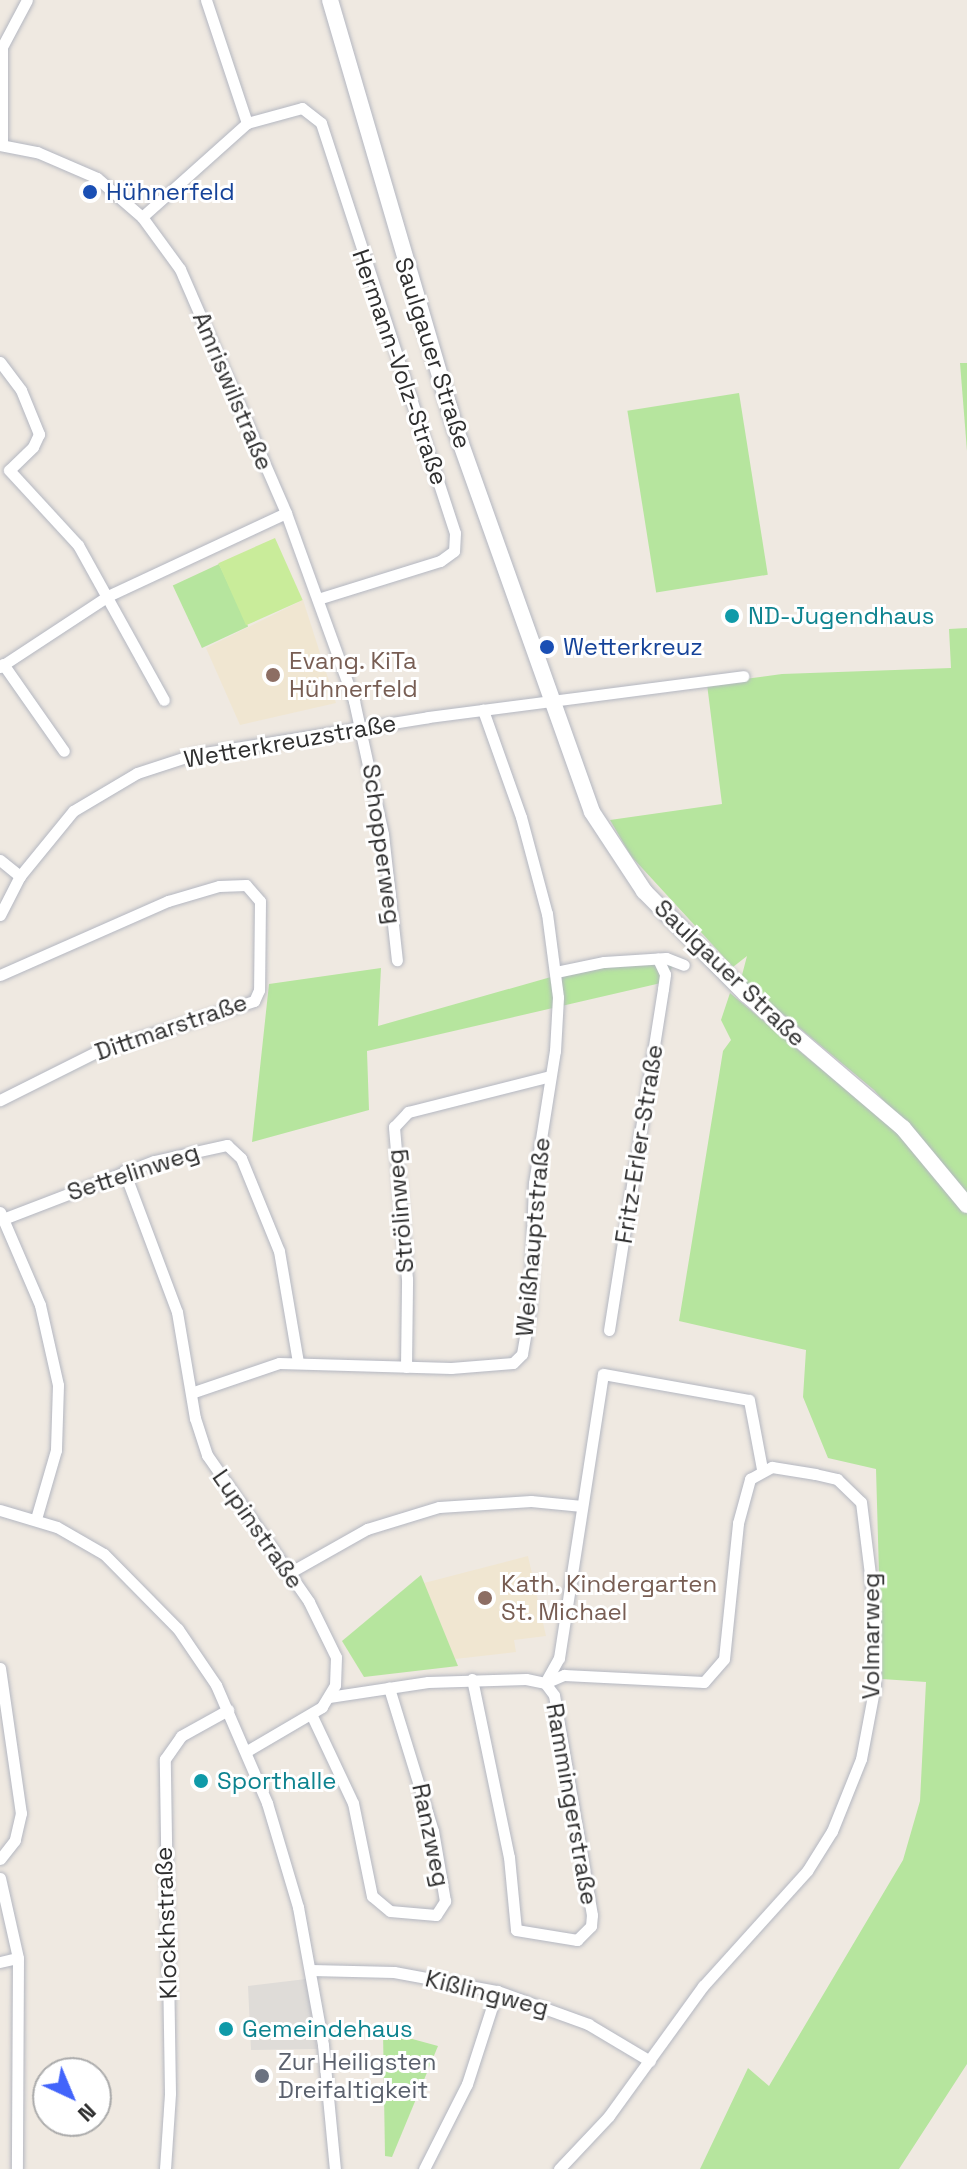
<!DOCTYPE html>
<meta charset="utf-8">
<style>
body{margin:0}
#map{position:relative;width:967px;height:2169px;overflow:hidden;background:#efe9e1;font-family:"Space Grotesk",sans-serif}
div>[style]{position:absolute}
.education>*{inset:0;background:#f0e6d1}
.green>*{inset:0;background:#b6e59e;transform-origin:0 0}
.pitch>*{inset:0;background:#c9ec9a;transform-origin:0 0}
.plaza>*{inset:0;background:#dfdcd8}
.roads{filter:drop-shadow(0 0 2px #b4b7c1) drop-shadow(0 0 2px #b4b7c1)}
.minor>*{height:11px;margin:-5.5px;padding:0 5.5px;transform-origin:5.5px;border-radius:5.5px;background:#fff}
.secondary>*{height:16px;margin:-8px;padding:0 8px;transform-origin:8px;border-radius:8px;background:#fff}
.dots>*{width:22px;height:22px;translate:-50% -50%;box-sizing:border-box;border:4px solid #fff;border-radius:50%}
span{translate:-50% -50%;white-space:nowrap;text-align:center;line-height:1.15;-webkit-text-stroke:6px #fff;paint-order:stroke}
.transit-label{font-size:24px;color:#164399}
.left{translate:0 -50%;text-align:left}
.street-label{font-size:24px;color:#2e2e2e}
.culture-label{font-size:24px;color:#0d838f}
.education-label{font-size:24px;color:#785e54}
.worship-label{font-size:24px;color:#5b616d}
.north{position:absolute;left:32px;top:2057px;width:80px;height:80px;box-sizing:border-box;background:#fff;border:2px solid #ababab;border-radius:50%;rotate:136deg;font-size:22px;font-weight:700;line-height:32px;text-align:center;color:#2e2e2e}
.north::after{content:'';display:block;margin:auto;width:28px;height:36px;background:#4264fb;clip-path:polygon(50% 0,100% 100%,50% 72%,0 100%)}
</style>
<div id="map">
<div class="education">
<div style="clip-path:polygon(303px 600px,336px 703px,240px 725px,206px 648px)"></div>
<div style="clip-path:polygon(528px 1556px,546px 1636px,514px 1640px,516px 1652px,455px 1659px,424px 1583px)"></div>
</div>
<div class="green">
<div style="clip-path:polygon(960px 363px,967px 363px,967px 451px)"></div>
<div style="left:739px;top:393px;width:184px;height:113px;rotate:81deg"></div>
<div style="left:219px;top:564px;width:69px;height:51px;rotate:65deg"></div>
<div style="clip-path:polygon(967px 628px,967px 1193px,874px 1090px,741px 979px,747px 956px,733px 967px,631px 856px,610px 820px,722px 804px,707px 684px,782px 674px,951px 668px,949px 629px)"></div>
<div style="clip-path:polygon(676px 962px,661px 983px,367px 1051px,369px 1110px,252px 1142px,269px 984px,381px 968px,378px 1026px,579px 969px)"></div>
<div style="clip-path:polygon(730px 993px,911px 1144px,967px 1212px,967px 2064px,899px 2169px,700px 2169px,748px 2068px,769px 2086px,903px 1860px,920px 1801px,926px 1682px,882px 1679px,876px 1469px,828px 1458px,803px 1397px,806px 1350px,679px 1321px,723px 1051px,731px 1040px,721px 1020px)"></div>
<div style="clip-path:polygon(421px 1575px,458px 1666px,364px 1677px,342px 1641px)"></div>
<div style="clip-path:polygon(383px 2031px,438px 2046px,392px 2157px,385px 2156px)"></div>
</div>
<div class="pitch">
<div style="left:275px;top:538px;width:68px;height:62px;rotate:66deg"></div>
</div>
<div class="plaza">
<div style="clip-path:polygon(306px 1979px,317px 2049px,251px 2050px,248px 1986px)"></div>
</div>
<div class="roads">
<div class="minor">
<div style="left:206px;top:0;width:130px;rotate:71.6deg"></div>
<div style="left:247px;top:123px;width:57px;rotate:-15.3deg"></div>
<div style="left:302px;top:108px;width:24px;rotate:38deg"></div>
<div style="left:321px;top:123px;width:431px;rotate:71.9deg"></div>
<div style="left:455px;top:533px;width:18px;rotate:93deg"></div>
<div style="left:454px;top:551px;width:17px;rotate:144deg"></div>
<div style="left:440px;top:561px;width:128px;rotate:162.7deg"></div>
<div style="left:0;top:145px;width:38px;rotate:11deg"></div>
<div style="left:37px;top:152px;width:65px;rotate:23.4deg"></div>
<div style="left:97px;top:178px;width:60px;rotate:40.9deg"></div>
<div style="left:142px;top:217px;width:64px;rotate:53.8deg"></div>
<div style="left:180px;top:269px;width:266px;rotate:66.5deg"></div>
<div style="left:286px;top:513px;width:200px;rotate:70.1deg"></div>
<div style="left:354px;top:701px;width:136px;rotate:77.7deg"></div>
<div style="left:383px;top:834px;width:127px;rotate:83.7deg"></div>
<div style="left:2px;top:145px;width:98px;rotate:-90deg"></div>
<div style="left:2px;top:47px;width:53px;rotate:-62deg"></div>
<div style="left:142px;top:217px;width:141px;rotate:-41.8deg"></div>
<div style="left:0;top:362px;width:35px;rotate:53deg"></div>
<div style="left:21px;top:390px;width:48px;rotate:67.8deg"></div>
<div style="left:39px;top:434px;width:14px;rotate:115deg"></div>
<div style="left:33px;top:447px;width:33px;rotate:136deg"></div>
<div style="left:9px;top:470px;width:102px;rotate:47.4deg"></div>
<div style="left:78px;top:545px;width:177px;rotate:61deg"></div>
<div style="left:3px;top:664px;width:106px;rotate:55deg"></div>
<div style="left:0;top:667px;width:129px;rotate:-33.3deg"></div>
<div style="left:108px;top:596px;width:196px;rotate:-25deg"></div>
<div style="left:0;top:860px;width:26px;rotate:39deg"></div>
<div style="left:0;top:915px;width:44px;rotate:-62.9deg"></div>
<div style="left:20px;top:876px;width:84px;rotate:-50.8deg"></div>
<div style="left:73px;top:811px;width:74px;rotate:-30.7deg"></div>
<div style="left:137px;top:773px;width:58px;rotate:-18.1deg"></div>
<div style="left:192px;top:755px;width:239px;rotate:-9.1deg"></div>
<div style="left:428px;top:717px;width:318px;rotate:-7.4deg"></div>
<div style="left:556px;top:972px;width:49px;rotate:-11.8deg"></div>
<div style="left:604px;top:962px;width:62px;rotate:-3.7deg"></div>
<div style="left:666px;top:958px;width:19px;rotate:21deg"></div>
<div style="left:0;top:975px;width:184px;rotate:-23.8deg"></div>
<div style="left:168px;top:901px;width:53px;rotate:-16.4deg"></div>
<div style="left:219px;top:886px;width:27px;rotate:-2deg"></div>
<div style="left:246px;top:885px;width:21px;rotate:49deg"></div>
<div style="left:260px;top:901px;width:89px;rotate:90.6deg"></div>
<div style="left:259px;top:990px;width:12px;rotate:114deg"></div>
<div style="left:254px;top:1001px;width:164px;rotate:162.2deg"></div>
<div style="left:98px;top:1051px;width:110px;rotate:153.4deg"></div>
<div style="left:124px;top:1171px;width:151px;rotate:69.4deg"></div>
<div style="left:177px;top:1312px;width:108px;rotate:80.4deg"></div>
<div style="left:195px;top:1418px;width:39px;rotate:72deg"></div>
<div style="left:207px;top:1455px;width:179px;rotate:55.2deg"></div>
<div style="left:309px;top:1602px;width:61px;rotate:63.9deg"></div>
<div style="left:336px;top:1657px;width:28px;rotate:92deg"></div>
<div style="left:335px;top:1685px;width:26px;rotate:121deg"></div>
<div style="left:322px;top:1707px;width:87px;rotate:149.6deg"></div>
<div style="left:0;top:1212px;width:101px;rotate:66.7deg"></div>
<div style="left:40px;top:1305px;width:82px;rotate:77.3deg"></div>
<div style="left:58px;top:1385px;width:65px;rotate:91.8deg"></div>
<div style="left:56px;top:1450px;width:72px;rotate:106.2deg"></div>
<div style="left:3px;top:1219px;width:162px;rotate:-21deg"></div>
<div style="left:154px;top:1161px;width:75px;rotate:-12.4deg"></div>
<div style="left:227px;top:1145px;width:19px;rotate:43deg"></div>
<div style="left:241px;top:1158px;width:100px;rotate:67.8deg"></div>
<div style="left:279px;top:1251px;width:113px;rotate:80.3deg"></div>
<div style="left:609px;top:1330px;width:345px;rotate:-81deg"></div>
<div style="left:663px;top:989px;width:15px;rotate:-82deg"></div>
<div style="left:665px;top:974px;width:17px;rotate:-115deg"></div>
<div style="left:406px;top:1367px;width:88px;rotate:-89.3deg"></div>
<div style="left:407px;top:1279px;width:153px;rotate:-94.9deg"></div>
<div style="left:394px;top:1127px;width:21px;rotate:-47deg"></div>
<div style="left:408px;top:1112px;width:146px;rotate:-14.2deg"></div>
<div style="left:191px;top:1393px;width:93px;rotate:-18.8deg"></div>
<div style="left:279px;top:1363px;width:172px;rotate:1.7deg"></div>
<div style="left:451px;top:1368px;width:62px;rotate:-4.6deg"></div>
<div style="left:513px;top:1363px;width:13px;rotate:-45deg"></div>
<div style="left:522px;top:1354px;width:47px;rotate:-80.1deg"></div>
<div style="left:530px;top:1308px;width:125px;rotate:-88.2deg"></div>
<div style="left:534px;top:1183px;width:134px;rotate:-81deg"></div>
<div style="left:555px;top:1051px;width:54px;rotate:-86.8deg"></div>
<div style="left:558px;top:997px;width:84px;rotate:-97.5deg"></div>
<div style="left:547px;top:914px;width:100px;rotate:-105deg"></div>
<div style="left:521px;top:817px;width:114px;rotate:-109.6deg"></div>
<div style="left:0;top:1510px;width:59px;rotate:16.6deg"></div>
<div style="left:57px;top:1527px;width:54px;rotate:29.9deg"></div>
<div style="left:104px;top:1554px;width:105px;rotate:45.4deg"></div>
<div style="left:178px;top:1629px;width:68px;rotate:55.8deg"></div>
<div style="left:216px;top:1685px;width:129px;rotate:66.6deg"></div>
<div style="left:267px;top:1803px;width:109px;rotate:73.4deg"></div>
<div style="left:298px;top:1907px;width:140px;rotate:79.7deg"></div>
<div style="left:323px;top:2045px;width:125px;rotate:84.5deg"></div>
<div style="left:289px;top:1573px;width:90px;rotate:-29.4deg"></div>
<div style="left:367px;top:1529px;width:75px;rotate:-17deg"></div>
<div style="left:439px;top:1507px;width:92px;rotate:-3.7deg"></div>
<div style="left:531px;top:1501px;width:51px;rotate:5.6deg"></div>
<div style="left:0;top:1668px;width:147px;rotate:81.8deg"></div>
<div style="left:21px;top:1813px;width:28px;rotate:103deg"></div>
<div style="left:15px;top:1840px;width:24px;rotate:128deg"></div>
<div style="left:472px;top:1679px;width:182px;rotate:78.3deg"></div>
<div style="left:509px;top:1857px;width:73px;rotate:84.5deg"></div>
<div style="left:516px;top:1930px;width:62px;rotate:9.3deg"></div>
<div style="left:577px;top:1940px;width:20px;rotate:-45deg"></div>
<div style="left:591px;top:1926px;width:11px;rotate:-85deg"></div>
<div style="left:592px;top:1915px;width:223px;rotate:-99.8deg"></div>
<div style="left:554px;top:1695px;width:15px;rotate:-127deg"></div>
<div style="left:545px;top:1683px;width:29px;rotate:-61deg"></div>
<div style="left:559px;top:1658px;width:287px;rotate:-81.2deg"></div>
<div style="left:603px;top:1374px;width:148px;rotate:10.1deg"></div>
<div style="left:749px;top:1400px;width:70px;rotate:79.3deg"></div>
<div style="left:329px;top:1697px;width:100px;rotate:-8.6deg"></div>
<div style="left:428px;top:1682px;width:98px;rotate:-1.8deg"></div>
<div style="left:526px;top:1679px;width:19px;rotate:12deg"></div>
<div style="left:545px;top:1683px;width:21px;rotate:-23deg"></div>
<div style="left:564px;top:1675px;width:140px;rotate:2.9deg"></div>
<div style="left:704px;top:1682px;width:30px;rotate:-49deg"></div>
<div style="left:724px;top:1659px;width:137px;rotate:-84.1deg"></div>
<div style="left:738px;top:1523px;width:46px;rotate:-74.7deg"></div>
<div style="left:750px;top:1479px;width:25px;rotate:-29deg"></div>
<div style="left:772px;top:1467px;width:44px;rotate:9.2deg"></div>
<div style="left:815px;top:1474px;width:23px;rotate:13deg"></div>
<div style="left:837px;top:1479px;width:33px;rotate:44deg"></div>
<div style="left:861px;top:1502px;width:114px;rotate:82.9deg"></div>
<div style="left:875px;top:1615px;width:70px;rotate:90deg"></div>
<div style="left:875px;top:1685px;width:75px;rotate:100.7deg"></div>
<div style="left:861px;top:1759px;width:78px;rotate:111.9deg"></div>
<div style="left:832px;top:1831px;width:47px;rotate:122deg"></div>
<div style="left:807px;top:1871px;width:155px;rotate:132.1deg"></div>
<div style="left:703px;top:1986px;width:160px;rotate:125.9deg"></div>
<div style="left:609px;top:2116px;width:73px;rotate:133.3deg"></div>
<div style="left:312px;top:1716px;width:96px;rotate:64.8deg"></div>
<div style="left:353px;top:1803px;width:95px;rotate:78.5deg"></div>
<div style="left:372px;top:1896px;width:23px;rotate:40deg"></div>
<div style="left:390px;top:1911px;width:46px;rotate:5deg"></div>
<div style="left:436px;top:1915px;width:17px;rotate:-57deg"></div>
<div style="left:445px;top:1901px;width:71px;rotate:-99.7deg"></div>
<div style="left:433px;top:1831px;width:150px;rotate:-107.1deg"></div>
<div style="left:0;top:1878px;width:82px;rotate:77.3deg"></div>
<div style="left:18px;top:1958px;width:211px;rotate:90.3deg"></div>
<div style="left:0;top:1962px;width:18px;rotate:-13deg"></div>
<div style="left:311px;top:1970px;width:83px;rotate:1.4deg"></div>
<div style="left:394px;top:1972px;width:105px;rotate:10.5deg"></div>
<div style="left:497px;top:1991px;width:97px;rotate:19.9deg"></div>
<div style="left:588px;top:2024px;width:72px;rotate:30.8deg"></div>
<div style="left:165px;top:2169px;width:76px;rotate:-86.2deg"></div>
<div style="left:170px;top:2093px;width:334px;rotate:-90.9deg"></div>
<div style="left:165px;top:1759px;width:28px;rotate:-55deg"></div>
<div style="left:181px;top:1736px;width:54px;rotate:-29deg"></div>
<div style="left:424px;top:2169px;width:95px;rotate:-63.2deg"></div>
<div style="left:467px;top:2084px;width:98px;rotate:-72.1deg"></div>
</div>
<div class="secondary">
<div style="left:330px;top:0;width:448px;rotate:73.7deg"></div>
<div style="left:456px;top:430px;width:405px;rotate:70.4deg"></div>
<div style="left:592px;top:812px;width:95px;rotate:56.6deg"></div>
<div style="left:644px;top:891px;width:145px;rotate:45.3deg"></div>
<div style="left:746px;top:994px;width:206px;rotate:40.5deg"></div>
<div style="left:903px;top:1128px;width:100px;rotate:50.3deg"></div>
</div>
</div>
<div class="dots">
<div style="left:90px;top:192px;background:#1a4fb4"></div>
<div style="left:732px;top:616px;background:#0f9aa8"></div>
<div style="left:547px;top:647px;background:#1a4fb4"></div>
<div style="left:273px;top:675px;background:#8d6e63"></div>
<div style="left:485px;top:1598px;background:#8d6e63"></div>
<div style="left:201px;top:1781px;background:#0f9aa8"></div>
<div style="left:226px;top:2029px;background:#0f9aa8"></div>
<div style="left:262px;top:2076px;background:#6b7280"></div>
</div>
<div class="transit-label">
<span class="left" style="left:106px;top:192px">Hühnerfeld</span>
<span class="left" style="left:563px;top:647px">Wetterkreuz</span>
</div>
<div class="street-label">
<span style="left:433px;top:353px;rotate:72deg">Saulgauer Straße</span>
<span style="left:400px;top:367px;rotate:71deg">Hermann-Volz-Straße</span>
<span style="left:233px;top:391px;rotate:67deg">Amriswilstraße</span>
<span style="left:290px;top:741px;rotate:-10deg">Wetterkreuzstraße</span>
<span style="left:382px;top:844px;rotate:82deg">Schopperweg</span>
<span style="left:730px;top:973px;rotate:44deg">Saulgauer Straße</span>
<span style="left:171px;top:1027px;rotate:-19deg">Dittmarstraße</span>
<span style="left:639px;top:1144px;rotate:-81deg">Fritz-Erler-Straße</span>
<span style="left:133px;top:1172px;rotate:-18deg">Settelinweg</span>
<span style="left:400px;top:1211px;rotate:-95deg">Strölinweg</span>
<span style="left:533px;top:1237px;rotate:-85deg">Weißhauptstraße</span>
<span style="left:258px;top:1529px;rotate:55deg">Lupinstraße</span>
<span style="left:871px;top:1636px;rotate:-90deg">Volmarweg</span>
<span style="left:572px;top:1804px;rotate:80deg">Rammingerstraße</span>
<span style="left:431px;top:1835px;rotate:78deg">Ranzweg</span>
<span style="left:166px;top:1923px;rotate:-92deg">Klockhstraße</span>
<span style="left:487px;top:1993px;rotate:14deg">Kißlingweg</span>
</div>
<div class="culture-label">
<span class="left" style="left:748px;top:616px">ND-Jugendhaus</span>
<span class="left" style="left:217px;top:1781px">Sporthalle</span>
<span class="left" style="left:242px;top:2029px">Gemeindehaus</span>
</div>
<div class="education-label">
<span class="left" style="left:289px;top:675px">Evang. KiTa<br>Hühnerfeld</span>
<span class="left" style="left:501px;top:1598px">Kath. Kindergarten<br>St. Michael</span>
</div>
<div class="worship-label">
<span class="left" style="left:278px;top:2076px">Zur Heiligsten<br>Dreifaltigkeit</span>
</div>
<div class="north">N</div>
</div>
